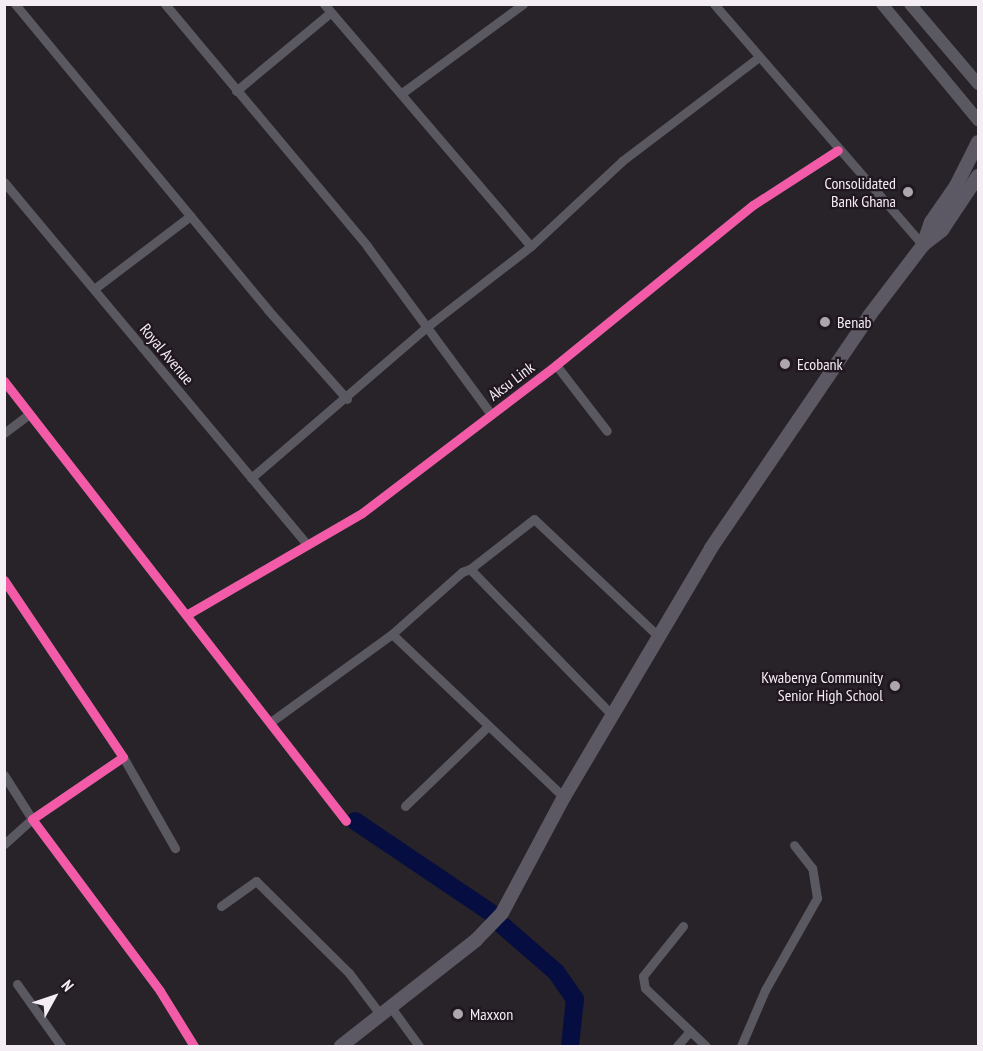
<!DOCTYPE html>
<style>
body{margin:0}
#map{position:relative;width:983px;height:1051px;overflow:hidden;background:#282328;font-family:"PT Sans Narrow",sans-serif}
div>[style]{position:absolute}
.river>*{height:18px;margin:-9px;padding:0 9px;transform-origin:9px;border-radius:9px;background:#050d41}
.minor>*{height:9px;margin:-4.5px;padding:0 4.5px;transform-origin:4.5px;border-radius:4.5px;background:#5a5861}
.tertiary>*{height:12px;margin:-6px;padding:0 6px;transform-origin:6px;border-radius:6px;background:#5a5861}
.secondary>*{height:14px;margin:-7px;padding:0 7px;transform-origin:7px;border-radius:7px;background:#5d5964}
.cycleway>*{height:9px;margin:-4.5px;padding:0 4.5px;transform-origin:4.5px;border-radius:4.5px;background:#f35aa7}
.dots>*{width:16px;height:16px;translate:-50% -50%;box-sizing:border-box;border:3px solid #201720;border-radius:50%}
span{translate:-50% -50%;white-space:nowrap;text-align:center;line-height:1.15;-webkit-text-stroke:4.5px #201720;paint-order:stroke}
.poi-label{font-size:16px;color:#f4edf4}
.right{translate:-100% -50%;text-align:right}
.left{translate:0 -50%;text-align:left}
.street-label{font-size:16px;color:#f4edf4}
.frame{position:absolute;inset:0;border:6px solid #f4edf4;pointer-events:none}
.north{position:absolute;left:24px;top:967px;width:60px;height:60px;-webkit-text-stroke:4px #201720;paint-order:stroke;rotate:50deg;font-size:16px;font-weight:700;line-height:24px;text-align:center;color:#f4edf4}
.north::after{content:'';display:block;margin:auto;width:21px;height:27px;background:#f4edf4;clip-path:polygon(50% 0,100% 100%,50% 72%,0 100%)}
</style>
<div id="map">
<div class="river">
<div style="left:355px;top:821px;width:163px;rotate:34deg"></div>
<div style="left:502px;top:925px;width:72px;rotate:41deg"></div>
<div style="left:556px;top:972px;width:33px;rotate:55deg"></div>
<div style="left:575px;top:999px;width:47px;rotate:96.1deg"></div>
</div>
<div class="minor">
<div style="left:15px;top:4px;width:397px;rotate:50.4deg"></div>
<div style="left:268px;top:310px;width:119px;rotate:48.4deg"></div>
<div style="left:165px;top:4px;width:315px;rotate:50.1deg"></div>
<div style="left:367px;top:246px;width:209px;rotate:53.6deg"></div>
<div style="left:324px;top:4px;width:318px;rotate:49.5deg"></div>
<div style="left:714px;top:4px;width:319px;rotate:49.1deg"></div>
<div style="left:236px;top:91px;width:122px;rotate:-39.7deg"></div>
<div style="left:402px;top:93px;width:150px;rotate:-36.3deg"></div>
<div style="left:4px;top:182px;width:473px;rotate:50.1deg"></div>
<div style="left:94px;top:289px;width:121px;rotate:-37.2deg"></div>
<div style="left:556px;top:365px;width:83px;rotate:52.3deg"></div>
<div style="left:4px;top:381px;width:557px;rotate:52.14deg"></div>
<div style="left:4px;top:433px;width:31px;rotate:-37deg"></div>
<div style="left:251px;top:478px;width:228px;rotate:-40.7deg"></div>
<div style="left:424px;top:329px;width:135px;rotate:-37.8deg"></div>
<div style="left:531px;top:246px;width:125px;rotate:-43deg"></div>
<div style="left:622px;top:161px;width:172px;rotate:-37.2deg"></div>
<div style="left:470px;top:569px;width:81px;rotate:-38deg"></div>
<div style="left:534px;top:519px;width:169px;rotate:43.3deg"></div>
<div style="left:4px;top:580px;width:213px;rotate:56.1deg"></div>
<div style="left:123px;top:757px;width:110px;rotate:145.7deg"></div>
<div style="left:32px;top:819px;width:214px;rotate:53.3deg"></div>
<div style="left:160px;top:991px;width:65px;rotate:58.3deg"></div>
<div style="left:188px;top:614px;width:201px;rotate:-30.1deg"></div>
<div style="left:362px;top:513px;width:244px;rotate:-37.3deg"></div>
<div style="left:556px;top:365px;width:254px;rotate:-39.1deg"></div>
<div style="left:753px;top:205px;width:101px;rotate:-32.9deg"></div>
<div style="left:392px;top:634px;width:94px;rotate:-41.5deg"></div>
<div style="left:462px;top:572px;width:9px;rotate:-21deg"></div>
<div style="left:470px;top:569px;width:205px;rotate:45.8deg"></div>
<div style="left:272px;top:721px;width:148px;rotate:-35.9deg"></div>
<div style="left:392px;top:634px;width:237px;rotate:43.5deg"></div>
<div style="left:123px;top:757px;width:105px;rotate:60.3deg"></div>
<div style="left:4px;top:775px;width:52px;rotate:57.5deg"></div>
<div style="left:32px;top:819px;width:38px;rotate:138deg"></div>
<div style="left:405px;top:806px;width:115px;rotate:-43.9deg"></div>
<div style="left:221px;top:906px;width:43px;rotate:-35.5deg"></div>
<div style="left:256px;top:881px;width:131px;rotate:44.7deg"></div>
<div style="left:349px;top:973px;width:51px;rotate:52.9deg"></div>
<div style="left:683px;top:926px;width:64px;rotate:128.7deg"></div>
<div style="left:643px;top:976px;width:12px;rotate:81deg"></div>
<div style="left:645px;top:988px;width:84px;rotate:43.6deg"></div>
<div style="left:17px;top:984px;width:76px;rotate:54.6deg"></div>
<div style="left:390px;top:1006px;width:49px;rotate:54.1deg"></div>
<div style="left:677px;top:1046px;width:20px;rotate:-49deg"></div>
<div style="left:741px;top:1046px;width:61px;rotate:-66.8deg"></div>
<div style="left:765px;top:990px;width:106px;rotate:-60.5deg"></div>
<div style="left:817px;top:898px;width:30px;rotate:-99deg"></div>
<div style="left:812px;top:868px;width:29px;rotate:-128deg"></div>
</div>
<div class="tertiary">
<div style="left:882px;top:4px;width:151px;rotate:50.4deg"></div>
<div style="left:910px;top:4px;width:105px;rotate:49.6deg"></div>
</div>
<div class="secondary">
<div style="left:923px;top:245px;width:24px;rotate:-71deg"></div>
<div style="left:931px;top:222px;width:44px;rotate:-55.2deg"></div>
<div style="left:956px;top:186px;width:49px;rotate:-63.4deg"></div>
<div style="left:341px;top:1046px;width:172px;rotate:-38.1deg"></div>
<div style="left:476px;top:940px;width:37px;rotate:-46deg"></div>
<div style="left:502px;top:913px;width:132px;rotate:-61.9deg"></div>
<div style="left:564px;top:797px;width:289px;rotate:-59.4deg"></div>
<div style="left:711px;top:548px;width:281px;rotate:-55.7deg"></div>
<div style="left:869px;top:316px;width:89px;rotate:-52.7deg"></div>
<div style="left:923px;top:245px;width:24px;rotate:-38deg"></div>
<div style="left:942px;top:230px;width:65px;rotate:-56.3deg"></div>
</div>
<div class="cycleway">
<div style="left:4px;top:381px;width:557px;rotate:52.14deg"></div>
<div style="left:4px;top:580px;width:213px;rotate:56.1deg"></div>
<div style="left:123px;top:757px;width:110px;rotate:145.7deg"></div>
<div style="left:32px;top:819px;width:214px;rotate:53.3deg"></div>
<div style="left:160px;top:991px;width:65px;rotate:58.3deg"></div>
<div style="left:188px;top:614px;width:201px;rotate:-30.1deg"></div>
<div style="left:362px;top:513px;width:244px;rotate:-37.3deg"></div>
<div style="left:556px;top:365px;width:254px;rotate:-39.1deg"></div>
<div style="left:753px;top:205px;width:101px;rotate:-32.9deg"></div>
</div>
<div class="dots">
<div style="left:908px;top:192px;background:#ada6ad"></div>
<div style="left:825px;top:322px;background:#ada6ad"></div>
<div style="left:785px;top:364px;background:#ada6ad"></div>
<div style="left:895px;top:686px;background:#ada6ad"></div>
<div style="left:458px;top:1014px;background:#ada6ad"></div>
</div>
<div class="poi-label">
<span class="right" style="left:896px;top:192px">Consolidated<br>Bank Ghana</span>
<span class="left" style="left:837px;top:322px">Benab</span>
<span class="left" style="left:797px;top:364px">Ecobank</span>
<span class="right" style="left:883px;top:686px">Kwabenya Community<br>Senior High School</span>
<span class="left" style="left:470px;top:1014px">Maxxon</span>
</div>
<div class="street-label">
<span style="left:167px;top:354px;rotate:50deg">Royal Avenue</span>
<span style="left:511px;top:381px;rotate:-37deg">Aksu Link</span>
</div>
<div class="frame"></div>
<div class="north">N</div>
</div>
